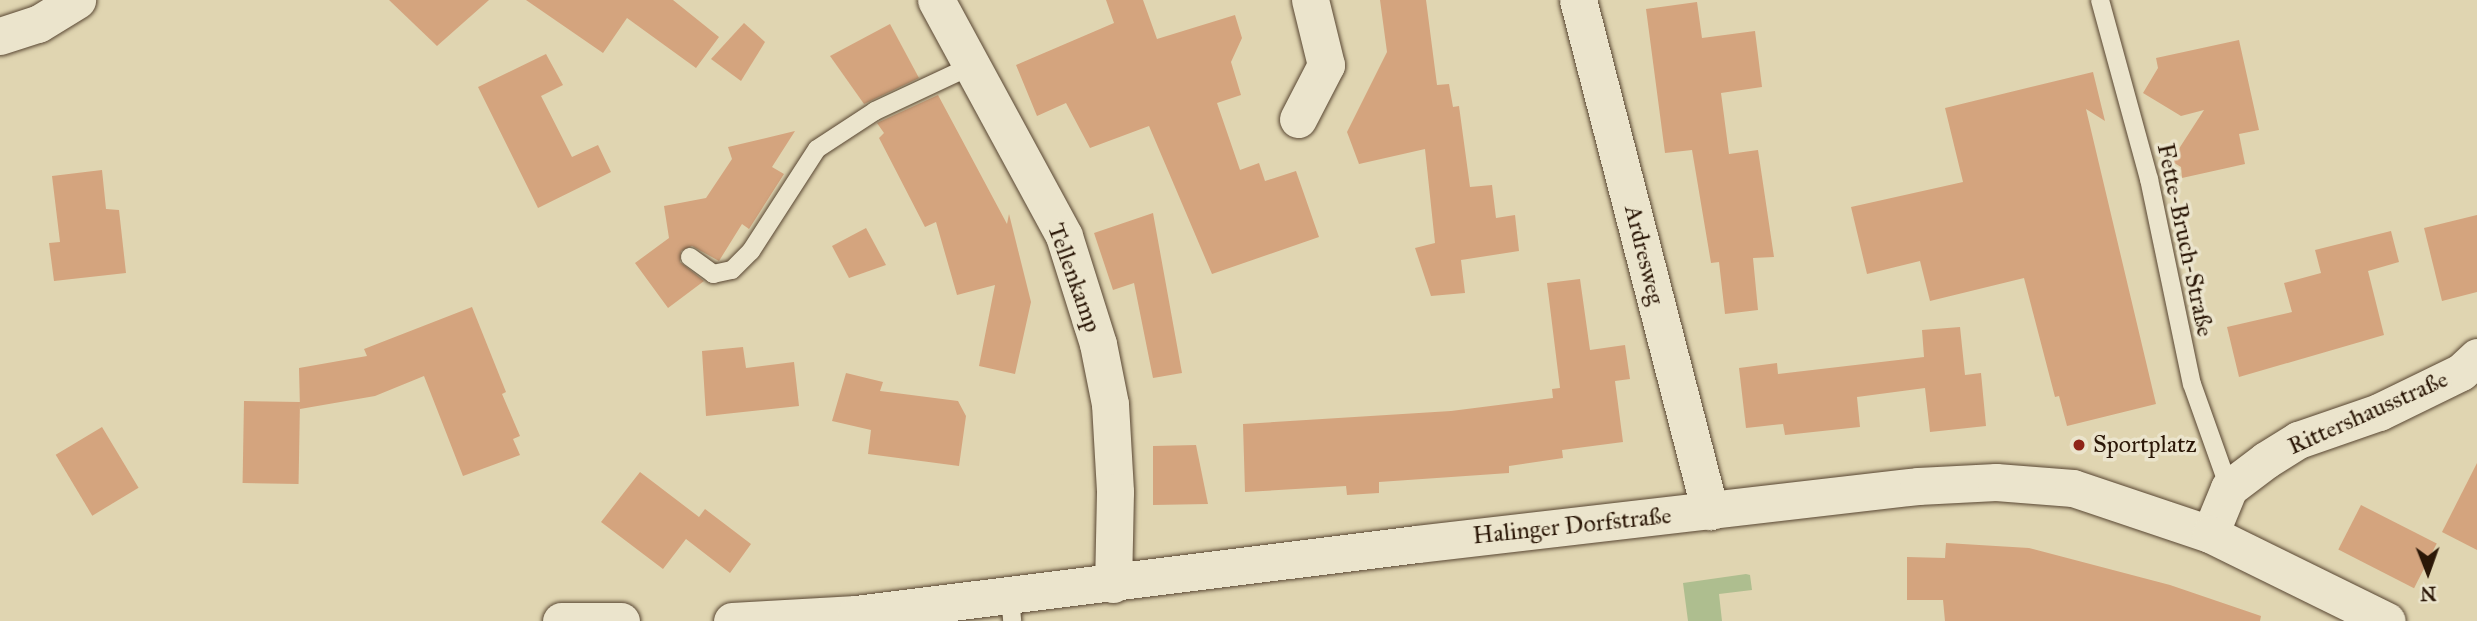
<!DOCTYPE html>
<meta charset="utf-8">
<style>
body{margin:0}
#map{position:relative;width:2477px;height:621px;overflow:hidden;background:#e0d5b1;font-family:"IM FELL Great Primer",serif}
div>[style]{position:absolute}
.green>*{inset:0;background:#aebe8f}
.building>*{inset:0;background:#d4a47e;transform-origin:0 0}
.roads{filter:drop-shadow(0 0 2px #584632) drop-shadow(0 0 2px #584632)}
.lane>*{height:18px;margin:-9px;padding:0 9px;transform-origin:9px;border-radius:9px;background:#ebe4cc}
.street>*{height:37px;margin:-18.5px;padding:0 18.5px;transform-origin:18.5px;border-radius:18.5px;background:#ebe4cc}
.dots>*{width:19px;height:19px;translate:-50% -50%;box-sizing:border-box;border:4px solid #ebe4cc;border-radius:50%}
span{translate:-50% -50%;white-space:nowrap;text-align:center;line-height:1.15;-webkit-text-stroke:7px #ebe4cc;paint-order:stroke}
.street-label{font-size:24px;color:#2b1707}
.poi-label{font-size:24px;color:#2b1707}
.left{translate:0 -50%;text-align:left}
.north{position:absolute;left:2393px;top:537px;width:70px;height:70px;-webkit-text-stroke:5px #ebe4cc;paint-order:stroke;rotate:179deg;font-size:19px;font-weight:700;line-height:28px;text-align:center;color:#2b1707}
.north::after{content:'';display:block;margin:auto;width:24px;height:32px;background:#2b1707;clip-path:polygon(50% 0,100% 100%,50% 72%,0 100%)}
</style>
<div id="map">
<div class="green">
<div style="clip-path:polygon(1746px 574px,1750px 575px,1752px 590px,1719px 594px,1722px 621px,1688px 621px,1683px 583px)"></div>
</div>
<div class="building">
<div style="clip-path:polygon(389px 0,489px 0,437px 46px)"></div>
<div style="clip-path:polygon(526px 0,673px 0,719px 37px,696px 68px,627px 18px,603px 53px)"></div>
<div style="clip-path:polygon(1106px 0,1143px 0,1157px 39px,1235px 15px,1242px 38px,1231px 62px,1241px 95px,1217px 103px,1240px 170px,1259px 163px,1265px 181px,1296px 171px,1319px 237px,1212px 274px,1149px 126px,1090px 148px,1066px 103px,1037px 116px,1016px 65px,1114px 23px)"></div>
<div style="clip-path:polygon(1380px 0,1426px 0,1437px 85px,1449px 84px,1453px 107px,1459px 106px,1470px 187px,1492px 185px,1496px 218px,1515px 215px,1519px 251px,1461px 260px,1465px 293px,1431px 296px,1415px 248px,1435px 243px,1425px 149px,1359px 164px,1347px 132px,1387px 52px)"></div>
<div style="clip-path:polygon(1697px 2px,1702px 38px,1755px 31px,1762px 87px,1721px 93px,1729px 154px,1758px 150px,1774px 257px,1753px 258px,1758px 310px,1725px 314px,1719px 262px,1711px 263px,1692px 150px,1665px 153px,1646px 9px)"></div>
<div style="clip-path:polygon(744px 23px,765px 42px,741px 81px,711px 59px)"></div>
<div style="clip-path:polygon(890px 24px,919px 78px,864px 104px,830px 56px)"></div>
<div style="clip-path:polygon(2239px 40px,2259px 130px,2239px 134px,2245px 164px,2182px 178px,2181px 167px,2171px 161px,2204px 110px,2181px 116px,2143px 93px,2158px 68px,2156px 58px)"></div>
<div style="clip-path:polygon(546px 54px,563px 85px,541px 96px,572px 157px,598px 145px,611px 172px,538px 208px,478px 87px)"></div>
<div style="clip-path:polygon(2093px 72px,2105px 121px,2086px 109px,2156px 404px,2067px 426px,2059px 396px,2055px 397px,2024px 278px,1930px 301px,1920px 261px,1867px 274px,1851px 207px,1963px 182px,1945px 108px)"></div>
<div style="clip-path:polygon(938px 95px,1007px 224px,1009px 214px,1031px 302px,1015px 374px,979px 366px,995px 285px,957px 295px,936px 222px,925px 227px,879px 138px,884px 133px,877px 123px)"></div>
<div style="clip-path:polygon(795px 131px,772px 167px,784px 174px,749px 229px,742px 224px,719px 261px,692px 246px,681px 251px,680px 262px,704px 281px,668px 308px,635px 263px,669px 238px,664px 206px,706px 198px,732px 159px,728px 147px)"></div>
<div style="clip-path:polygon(102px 170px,106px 209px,119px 210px,126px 273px,54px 281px,49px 243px,60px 242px,52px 176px)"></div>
<div style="clip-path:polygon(1153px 213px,1182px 373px,1153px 378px,1134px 283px,1113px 290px,1094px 233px)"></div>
<div style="clip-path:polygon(2477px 215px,2477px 292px,2442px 301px,2424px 228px)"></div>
<div style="clip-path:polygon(866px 228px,886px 265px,849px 278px,832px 246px)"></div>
<div style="clip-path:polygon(2391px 231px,2399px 262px,2368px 271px,2384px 335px,2239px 377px,2227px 327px,2292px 312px,2284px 283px,2321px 273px,2315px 250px)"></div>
<div style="clip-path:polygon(1580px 279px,1590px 350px,1625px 345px,1630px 379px,1615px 381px,1623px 442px,1562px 450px,1563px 458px,1509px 466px,1509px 473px,1379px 482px,1379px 493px,1347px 495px,1346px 486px,1245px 492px,1243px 424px,1451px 411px,1553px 398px,1552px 389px,1560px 388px,1547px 283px)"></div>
<div style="clip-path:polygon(472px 307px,506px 392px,502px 394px,520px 436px,513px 439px,520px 455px,463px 476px,424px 376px,375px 396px,300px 409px,299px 368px,367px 356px,364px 349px)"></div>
<div style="clip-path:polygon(1960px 327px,1965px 375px,1981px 373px,1986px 426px,1930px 432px,1925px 388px,1857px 397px,1860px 427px,1785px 435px,1783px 424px,1746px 428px,1739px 368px,1777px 363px,1778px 374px,1924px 357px,1922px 330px)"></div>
<div style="clip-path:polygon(743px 347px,746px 368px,794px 362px,799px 406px,706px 416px,702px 351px)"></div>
<div style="clip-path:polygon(846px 373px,883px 382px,880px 391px,958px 401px,966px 416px,959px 466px,868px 454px,871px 430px,832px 421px)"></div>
<div style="left:244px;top:401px;width:56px;height:82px;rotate:1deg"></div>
<div style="left:102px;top:427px;width:71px;height:54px;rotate:59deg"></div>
<div style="clip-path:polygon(1196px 445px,1208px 504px,1153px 505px,1153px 446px)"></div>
<div style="clip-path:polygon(2477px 463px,2477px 550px,2442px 532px)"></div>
<div style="clip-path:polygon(640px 472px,699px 517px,705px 509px,751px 544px,730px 573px,686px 539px,663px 569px,601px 522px)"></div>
<div style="left:2361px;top:505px;width:85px;height:50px;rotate:27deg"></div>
<div style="clip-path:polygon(1946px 543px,2029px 548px,2170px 585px,2261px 616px,2260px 621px,1945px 621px,1943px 600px,1907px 600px,1907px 557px,1945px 558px)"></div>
</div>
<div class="roads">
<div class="lane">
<div style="left:2100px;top:0;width:186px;rotate:74.7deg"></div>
<div style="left:2149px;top:179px;width:209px;rotate:78.2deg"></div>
<div style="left:2192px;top:384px;width:110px;rotate:70.4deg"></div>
<div style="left:690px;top:257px;width:29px;rotate:36deg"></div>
<div style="left:713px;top:274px;width:19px;rotate:-12deg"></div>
<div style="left:732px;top:270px;width:27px;rotate:-45deg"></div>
<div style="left:751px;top:251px;width:121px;rotate:-57.1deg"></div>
<div style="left:817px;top:149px;width:69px;rotate:-33.2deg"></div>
<div style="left:875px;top:111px;width:108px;rotate:-25.1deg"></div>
<div style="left:1010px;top:596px;width:25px;rotate:85deg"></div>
</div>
<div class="street">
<div style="left:936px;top:0;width:268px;rotate:61.5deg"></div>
<div style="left:1064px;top:236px;width:113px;rotate:72.5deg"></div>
<div style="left:1098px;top:344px;width:61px;rotate:78.7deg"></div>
<div style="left:1110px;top:404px;width:88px;rotate:86.7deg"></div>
<div style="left:1115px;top:492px;width:92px;rotate:91.2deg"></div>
<div style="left:1578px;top:0;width:528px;rotate:75.52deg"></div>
<div style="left:0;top:36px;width:40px;rotate:-18deg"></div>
<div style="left:38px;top:24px;width:46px;rotate:-31.6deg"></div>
<div style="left:1298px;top:119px;width:61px;rotate:-62.6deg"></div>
<div style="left:1326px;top:65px;width:67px;rotate:-103.8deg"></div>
<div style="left:2210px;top:534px;width:50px;rotate:-67.6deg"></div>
<div style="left:2229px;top:488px;width:46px;rotate:-37.1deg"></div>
<div style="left:2266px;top:460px;width:38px;rotate:-32deg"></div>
<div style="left:2298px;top:440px;width:86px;rotate:-19.1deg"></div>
<div style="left:2379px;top:412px;width:91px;rotate:-26deg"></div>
<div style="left:2461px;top:372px;width:22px;rotate:-43deg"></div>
<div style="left:561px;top:621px;width:60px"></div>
<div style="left:732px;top:621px;width:124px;rotate:-3.2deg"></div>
<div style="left:856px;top:614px;width:565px;rotate:-7.11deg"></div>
<div style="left:1417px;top:544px;width:504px;rotate:-6.6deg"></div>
<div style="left:1918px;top:486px;width:78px;rotate:-2.9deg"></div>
<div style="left:1996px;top:482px;width:77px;rotate:4.5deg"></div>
<div style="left:2073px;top:488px;width:145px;rotate:18.6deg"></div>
<div style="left:2210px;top:534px;width:197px;rotate:26.2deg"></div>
</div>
</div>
<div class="dots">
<div style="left:2079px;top:445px;background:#8f2418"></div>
</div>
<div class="street-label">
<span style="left:2185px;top:240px;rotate:78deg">Fette-Bruch-Straße</span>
<span style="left:1644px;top:255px;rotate:76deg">Ardresweg</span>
<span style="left:1074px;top:278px;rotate:70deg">Tellenkamp</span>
<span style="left:2368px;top:413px;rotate:-24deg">Rittershausstraße</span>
<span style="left:1572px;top:526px;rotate:-6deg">Halinger Dorfstraße</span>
</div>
<div class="poi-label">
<span class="left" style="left:2093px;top:445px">Sportplatz</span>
</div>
<div class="north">N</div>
</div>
